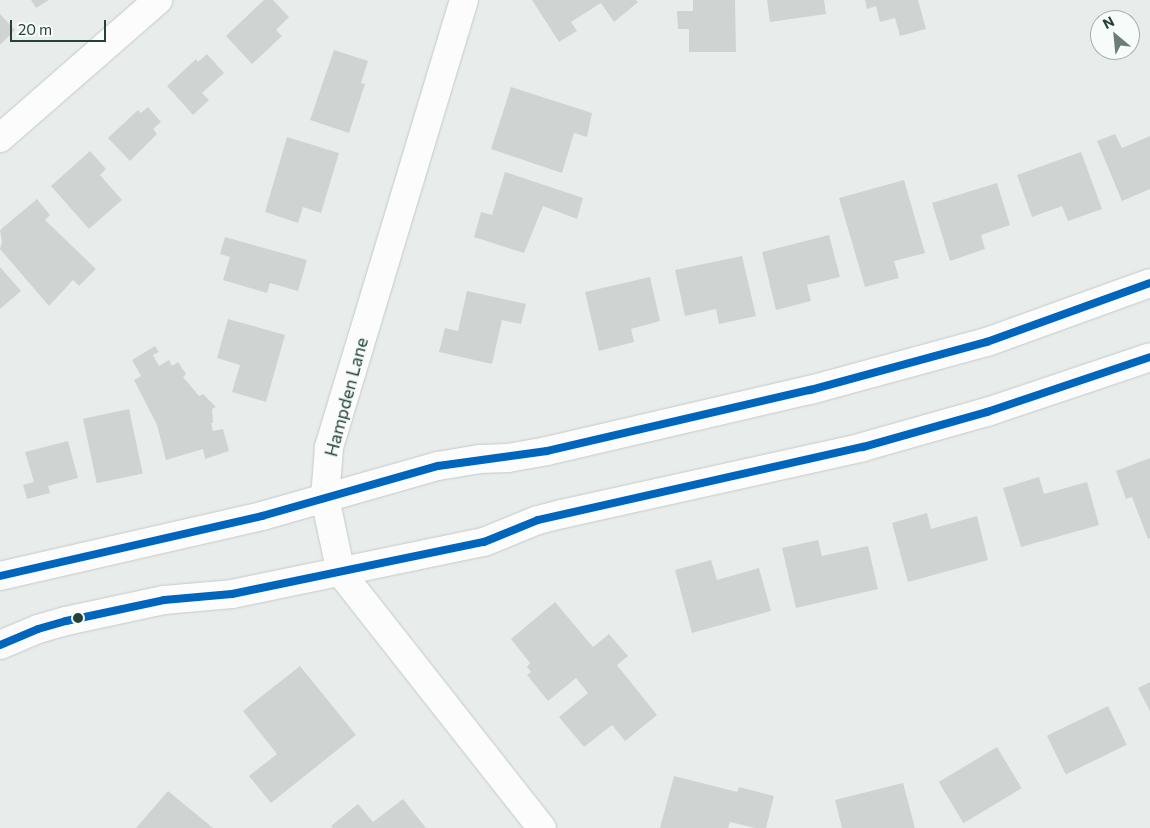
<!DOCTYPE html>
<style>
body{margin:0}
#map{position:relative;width:1150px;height:828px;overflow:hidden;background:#e8edeb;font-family:Commissioner,sans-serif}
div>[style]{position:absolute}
.building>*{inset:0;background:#cfd4d2;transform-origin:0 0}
.roads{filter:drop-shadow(0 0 1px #c5cac8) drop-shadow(0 0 1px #c5cac8)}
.street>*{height:28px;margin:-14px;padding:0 14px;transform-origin:14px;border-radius:14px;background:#fcfcfc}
.secondary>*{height:28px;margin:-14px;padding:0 14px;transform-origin:14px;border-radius:14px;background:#fcfcfc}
.bus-1>*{height:8px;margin:-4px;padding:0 4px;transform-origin:4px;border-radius:4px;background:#0065bd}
.dots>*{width:14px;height:14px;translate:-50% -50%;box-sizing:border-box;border:2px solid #f7fbf9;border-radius:50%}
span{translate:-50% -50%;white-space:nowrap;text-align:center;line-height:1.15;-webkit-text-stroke:4px #f7fbf9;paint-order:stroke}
.street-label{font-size:18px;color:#24423a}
.north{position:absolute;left:1090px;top:10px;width:50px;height:50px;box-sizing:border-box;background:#f7fbf9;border:1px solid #a3b1ad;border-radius:50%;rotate:332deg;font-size:14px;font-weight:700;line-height:20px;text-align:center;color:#24423a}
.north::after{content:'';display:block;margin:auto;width:18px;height:22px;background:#697e78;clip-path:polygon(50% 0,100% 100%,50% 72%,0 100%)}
.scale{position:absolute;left:10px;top:20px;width:96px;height:22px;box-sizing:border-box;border:2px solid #24423a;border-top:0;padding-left:6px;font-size:15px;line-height:18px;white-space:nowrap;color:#24423a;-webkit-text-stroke:4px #f7fbf9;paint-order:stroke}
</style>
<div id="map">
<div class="building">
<div style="clip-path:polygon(31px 0,49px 0,36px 8px)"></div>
<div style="clip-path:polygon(264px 0,273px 0,289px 17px,276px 30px,282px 36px,252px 64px,226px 36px)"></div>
<div style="clip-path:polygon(532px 0,636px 0,638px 2px,614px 22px,601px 3px,571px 22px,577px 31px,559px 42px)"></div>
<div style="clip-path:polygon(693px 0,735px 0,736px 52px,689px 52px,689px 29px,678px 29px,677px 11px,693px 11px)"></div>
<div style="clip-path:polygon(767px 0,824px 0,826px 14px,770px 22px)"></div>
<div style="clip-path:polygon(865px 0,918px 0,926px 29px,900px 36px,895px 18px,880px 22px,876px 6px,867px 9px)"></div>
<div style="clip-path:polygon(0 14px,15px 30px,0 45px)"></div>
<div style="clip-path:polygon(334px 50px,368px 61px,361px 83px,365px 84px,349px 133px,310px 120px)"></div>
<div style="clip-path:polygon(207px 54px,224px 73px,202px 93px,209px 100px,193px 115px,167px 86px,196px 59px,198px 62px)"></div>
<div style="clip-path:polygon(511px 87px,592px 113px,587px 137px,574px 133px,562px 173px,491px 149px)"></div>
<div style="clip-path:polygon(148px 107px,161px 122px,153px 129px,157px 134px,130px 161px,108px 138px,138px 110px,141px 113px)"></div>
<div style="clip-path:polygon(1115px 134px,1122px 148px,1150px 136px,1150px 189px,1122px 201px,1097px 141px)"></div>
<div style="clip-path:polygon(287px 137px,339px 153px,321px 213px,303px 207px,298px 223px,265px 212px)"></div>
<div style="clip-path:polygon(90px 151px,106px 169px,100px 175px,122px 200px,89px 229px,51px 186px)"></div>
<div style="clip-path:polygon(1081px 152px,1102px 209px,1068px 221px,1062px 206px,1032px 217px,1017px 175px)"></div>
<div style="clip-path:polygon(505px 172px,583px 198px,577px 219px,543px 206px,524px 253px,474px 237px,481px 212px,492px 215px)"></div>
<div style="clip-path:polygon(904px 180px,925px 253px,894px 261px,899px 278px,865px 287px,839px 198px)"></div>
<div style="clip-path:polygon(997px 183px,1010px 225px,981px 235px,985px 249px,950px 261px,932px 203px)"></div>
<div style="clip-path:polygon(37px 199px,50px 215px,45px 220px,96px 269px,79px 286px,73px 280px,49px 306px,0 249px,2px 242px,0 230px)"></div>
<div style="clip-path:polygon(829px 235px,840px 277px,807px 285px,811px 301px,776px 310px,762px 252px)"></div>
<div style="clip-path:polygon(225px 237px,307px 260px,298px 291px,270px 283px,267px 293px,223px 280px,230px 257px,220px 254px)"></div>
<div style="clip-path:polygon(742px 256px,756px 316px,719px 324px,716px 309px,685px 316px,675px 270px)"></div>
<div style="clip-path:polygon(0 267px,21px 291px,0 309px)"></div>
<div style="clip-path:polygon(650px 277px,660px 321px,631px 329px,634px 342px,599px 351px,585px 292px)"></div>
<div style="clip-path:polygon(467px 291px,526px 304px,521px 324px,502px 320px,492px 364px,439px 352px,445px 328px,458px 331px)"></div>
<div style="clip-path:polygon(228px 319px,285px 335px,266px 402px,232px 392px,240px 365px,217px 358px)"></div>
<div style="clip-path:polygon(155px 346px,159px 352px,153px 355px,159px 366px,169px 360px,172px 366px,178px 362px,186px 374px,183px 377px,199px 396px,203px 394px,216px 407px,212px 409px,213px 423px,211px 423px,213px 431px,223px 429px,229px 451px,205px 459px,203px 449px,166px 460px,157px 425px,134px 380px,141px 376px,132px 360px)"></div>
<div style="left:129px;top:409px;width:66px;height:47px;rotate:78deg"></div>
<div style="clip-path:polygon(68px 441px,78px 478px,48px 486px,50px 493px,27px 499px,23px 485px,34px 482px,25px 452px)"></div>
<div style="clip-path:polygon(1150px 458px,1150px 538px,1148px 539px,1132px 497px,1126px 499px,1116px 471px)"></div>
<div style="clip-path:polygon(1039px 477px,1044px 494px,1087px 482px,1099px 525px,1021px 547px,1003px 488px)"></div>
<div style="clip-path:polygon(927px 513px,931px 529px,977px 516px,988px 560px,908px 582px,892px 523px)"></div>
<div style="clip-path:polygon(818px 540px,822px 556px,868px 546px,878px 589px,796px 608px,782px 548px)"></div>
<div style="clip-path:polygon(711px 560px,717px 580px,759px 568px,771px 611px,692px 633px,675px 570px)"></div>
<div style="clip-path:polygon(555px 602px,593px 647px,609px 634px,628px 656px,617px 665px,657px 715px,625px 741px,612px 725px,584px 747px,559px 717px,588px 693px,576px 678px,548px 701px,527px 675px,531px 672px,527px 667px,530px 663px,511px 639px)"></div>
<div style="clip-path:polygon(300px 666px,356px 735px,271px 803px,249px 776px,277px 754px,243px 711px)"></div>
<div style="clip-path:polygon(1150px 682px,1150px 711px,1138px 688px)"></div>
<div style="left:1108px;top:706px;width:43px;height:68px;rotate:64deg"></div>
<div style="left:997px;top:747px;width:48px;height:68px;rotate:59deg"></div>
<div style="clip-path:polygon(674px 776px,737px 792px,739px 787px,774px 796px,766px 828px,755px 828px,730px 822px,728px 828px,660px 828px)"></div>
<div style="clip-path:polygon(903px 783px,915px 828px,842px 828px,835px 800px)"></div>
<div style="clip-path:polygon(168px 791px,213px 828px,136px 828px)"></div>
<div style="clip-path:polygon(403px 799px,426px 828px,333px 828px,331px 826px,358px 804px,373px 822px)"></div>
</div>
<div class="roads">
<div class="street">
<div style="left:464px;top:0;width:468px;rotate:106.8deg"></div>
<div style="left:329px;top:448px;width:50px;rotate:94.6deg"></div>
<div style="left:325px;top:498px;width:77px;rotate:78deg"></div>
<div style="left:341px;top:573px;width:325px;rotate:51.8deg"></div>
<div style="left:0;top:138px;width:210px;rotate:-41.1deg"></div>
</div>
<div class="secondary">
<div style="left:0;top:576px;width:269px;rotate:-12.9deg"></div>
<div style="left:262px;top:516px;width:183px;rotate:-15.9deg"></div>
<div style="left:438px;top:466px;width:43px;rotate:-9.5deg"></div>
<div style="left:480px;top:459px;width:28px;rotate:-2deg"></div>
<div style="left:508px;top:458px;width:40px;rotate:-10deg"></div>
<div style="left:547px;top:451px;width:270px;rotate:-13.1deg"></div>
<div style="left:810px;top:390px;width:183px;rotate:-15.2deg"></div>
<div style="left:987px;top:342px;width:173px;rotate:-19.9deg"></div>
<div style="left:0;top:645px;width:41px;rotate:-22.8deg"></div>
<div style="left:38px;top:629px;width:29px;rotate:-16deg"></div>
<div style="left:66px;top:621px;width:100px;rotate:-12.1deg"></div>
<div style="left:164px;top:600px;width:68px;rotate:-5deg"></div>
<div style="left:232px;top:594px;width:257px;rotate:-11.7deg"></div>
<div style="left:484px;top:542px;width:58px;rotate:-22.2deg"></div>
<div style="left:538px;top:520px;width:25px;rotate:-14deg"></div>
<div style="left:562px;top:514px;width:308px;rotate:-12.5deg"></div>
<div style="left:863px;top:447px;width:129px;rotate:-15.8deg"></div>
<div style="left:987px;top:412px;width:172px;rotate:-18.6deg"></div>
</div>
</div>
<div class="bus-1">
<div style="left:0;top:576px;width:269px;rotate:-12.9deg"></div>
<div style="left:262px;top:516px;width:183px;rotate:-15.9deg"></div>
<div style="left:438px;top:466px;width:110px;rotate:-7.8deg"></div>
<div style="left:547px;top:451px;width:270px;rotate:-13.1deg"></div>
<div style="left:810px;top:390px;width:183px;rotate:-15.2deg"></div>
<div style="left:987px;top:342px;width:173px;rotate:-19.9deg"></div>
<div style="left:0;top:645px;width:41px;rotate:-22.8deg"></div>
<div style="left:38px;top:629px;width:29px;rotate:-16deg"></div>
<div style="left:66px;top:621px;width:100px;rotate:-12.1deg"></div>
<div style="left:164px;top:600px;width:68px;rotate:-5deg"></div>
<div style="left:232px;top:594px;width:257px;rotate:-11.7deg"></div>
<div style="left:484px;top:542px;width:58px;rotate:-22.2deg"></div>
<div style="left:538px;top:520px;width:333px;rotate:-12.7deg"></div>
<div style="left:863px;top:447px;width:129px;rotate:-15.8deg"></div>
<div style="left:987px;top:412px;width:172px;rotate:-18.6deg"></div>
</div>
<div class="dots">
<div style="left:78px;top:618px;background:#24423a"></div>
</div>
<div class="street-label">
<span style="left:346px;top:397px;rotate:-75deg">Hampden Lane</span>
</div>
<div class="north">N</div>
<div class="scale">20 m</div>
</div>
